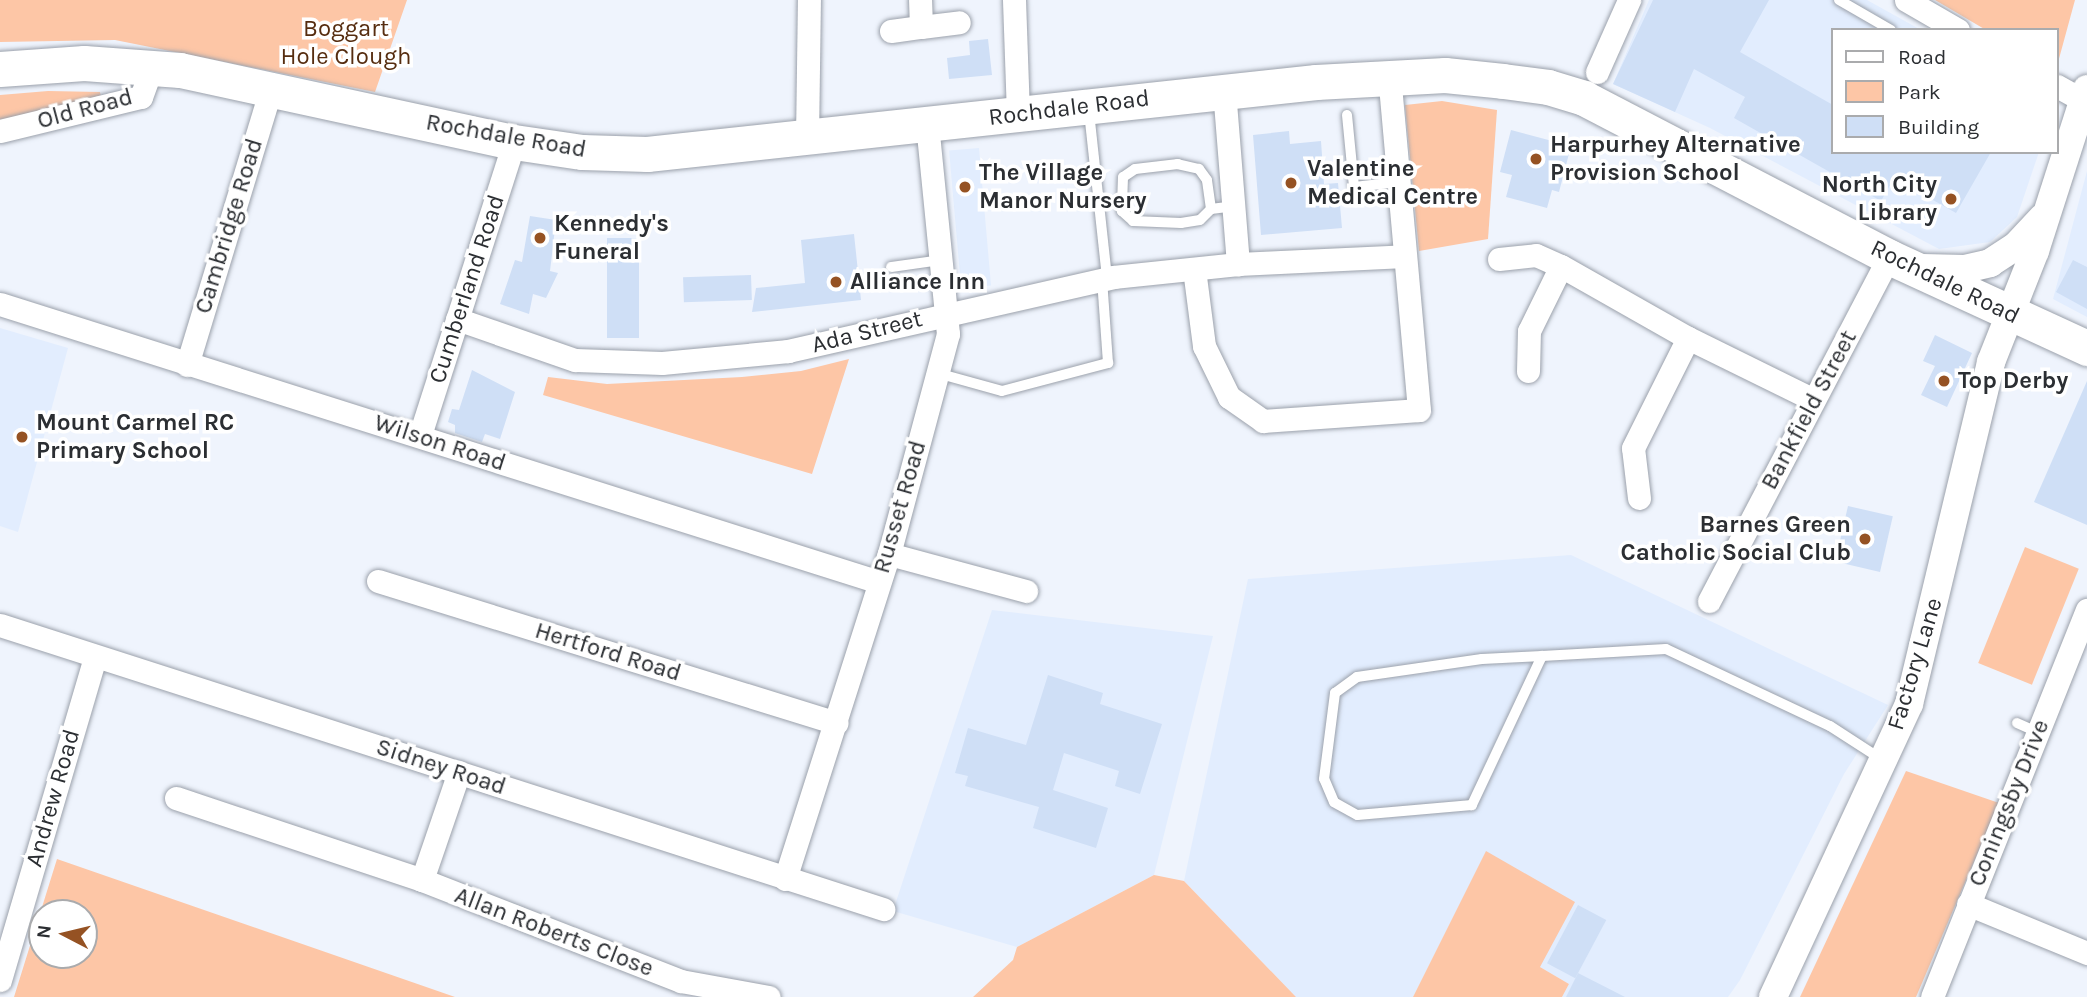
<!DOCTYPE html>
<style>
body{margin:0}
#map{position:relative;width:2087px;height:997px;overflow:hidden;background:#eff4fd;font-family:Karla,sans-serif}
div>[style]{position:absolute}
.built>*{inset:0;background:#e2edfe;transform-origin:0 0}
.green>*{inset:0;background:#fdc6a6;transform-origin:0 0}
.building>*{inset:0;background:#cfdff6;transform-origin:0 0}
.roads{filter:drop-shadow(0 0 2px #9ba1ab) drop-shadow(0 0 2px #9ba1ab)}
.service>*{height:10px;margin:-5px;padding:0 5px;transform-origin:5px;border-radius:5px;background:#fff}
.minor>*{height:23px;margin:-11.5px;padding:0 11.5px;transform-origin:11.5px;border-radius:11.5px;background:#fff}
.tertiary>*{height:28px;margin:-14px;padding:0 14px;transform-origin:14px;border-radius:14px;background:#fff}
.primary>*{height:35px;margin:-17.5px;padding:0 17.5px;transform-origin:17.5px;border-radius:17.5px;background:#fff}
.dots>*{width:19px;height:19px;translate:-50% -50%;box-sizing:border-box;border:4px solid #fff;border-radius:50%}
span{translate:-50% -50%;white-space:nowrap;text-align:center;line-height:1.15;-webkit-text-stroke:7px #fff;paint-order:stroke}
.park-label{font-size:24px;color:#562d10}
.street-label{font-size:24px;color:#2b2e32}
.poi-label{font-size:24px;color:#2b2e32;font-weight:700}
.left{translate:0 -50%;text-align:left}
.right{translate:-100% -50%;text-align:right}
.legend{position:absolute;left:1831px;top:28px;width:228px;height:126px;box-sizing:border-box;background:#fff;border:2px solid #aaabad;margin:0;padding:9px 12px;list-style:none;font-size:21px;color:#2b2e32}
.legend li{display:flex;align-items:center;gap:14px;height:35px}
.legend b{width:35px;border:2px solid #aaabad}
.north{position:absolute;left:28px;top:899px;width:70px;height:70px;box-sizing:border-box;background:#fff;border:2px solid #aaabad;border-radius:50%;rotate:277deg;font-size:19px;font-weight:700;line-height:28px;text-align:center;color:#2b2e32}
.north::after{content:'';display:block;margin:auto;width:24px;height:32px;background:#955223;clip-path:polygon(50% 0,100% 100%,50% 72%,0 100%)}
</style>
<div id="map">
<div class="built">
<div style="clip-path:polygon(1649px 0,1867px 0,1921px 30px,1833px 30px,1833px 152px,2039px 152px,2017px 217px,1990px 242px,1939px 249px,1710px 128px,1613px 84px)"></div>
<div style="left:979px;top:148px;width:138px;height:30px;rotate:85deg"></div>
<div style="clip-path:polygon(2087px 171px,2087px 317px,2053px 299px)"></div>
<div style="clip-path:polygon(0 328px,68px 348px,18px 532px,0 526px)"></div>
<div style="clip-path:polygon(1571px 555px,1888px 705px,1844px 774px,1740px 980px,1728px 997px,1562px 997px,1569px 984px,1540px 967px,1486px 852px,1413px 997px,1296px 997px,1184px 881px,1248px 579px)"></div>
<div style="clip-path:polygon(992px 610px,1213px 636px,1154px 875px,1017px 947px,893px 911px)"></div>
</div>
<div class="green">
<div style="clip-path:polygon(0 0,407px 0,375px 92px,115px 40px,0 42px)"></div>
<div style="clip-path:polygon(1935px 0,2075px 0,2057px 66px,2057px 30px,1986px 30px)"></div>
<div style="clip-path:polygon(48px 91px,100px 92px,101px 97px,0 121px,0 95px)"></div>
<div style="clip-path:polygon(1442px 101px,1497px 110px,1488px 239px,1419px 251px,1405px 105px)"></div>
<div style="clip-path:polygon(849px 359px,812px 474px,543px 395px,548px 377px,607px 384px,742px 377px,801px 371px)"></div>
<div style="left:2025px;top:547px;width:58px;height:125px;rotate:22deg"></div>
<div style="clip-path:polygon(1906px 771px,1999px 803px,1916px 997px,1800px 997px)"></div>
<div style="clip-path:polygon(1486px 851px,1575px 902px,1540px 967px,1569px 984px,1562px 997px,1413px 997px)"></div>
<div style="clip-path:polygon(evenodd,57px 859px,455px 997px,14px 997px,57px 859px,42px 913px,84px 913px,84px 955px,42px 955px,42px 913px)"></div>
<div style="clip-path:polygon(1154px 875px,1184px 881px,1296px 997px,973px 997px,1013px 960px,1017px 947px)"></div>
</div>
<div class="building">
<div style="clip-path:polygon(1653px 0,1769px 0,1740px 52px,1833px 105px,1833px 152px,1991px 152px,1956px 213px,1894px 178px,1881px 201px,1734px 118px,1745px 97px,1694px 69px,1675px 112px,1613px 84px)"></div>
<div style="clip-path:polygon(988px 39px,992px 75px,949px 79px,947px 58px,970px 55px,969px 41px)"></div>
<div style="clip-path:polygon(1511px 130px,1571px 146px,1559px 192px,1552px 190px,1547px 208px,1506px 197px,1512px 175px,1500px 172px)"></div>
<div style="clip-path:polygon(1289px 131px,1290px 144px,1321px 141px,1324px 184px,1338px 183px,1342px 228px,1261px 235px,1253px 135px)"></div>
<div style="clip-path:polygon(530px 216px,556px 220px,550px 271px,558px 273px,546px 298px,533px 294px,529px 314px,500px 304px,515px 260px,522px 262px)"></div>
<div style="clip-path:polygon(854px 234px,861px 300px,752px 312px,756px 288px,805px 283px,801px 240px)"></div>
<div style="left:607px;top:238px;width:32px;height:100px"></div>
<div style="clip-path:polygon(2073px 260px,2087px 267px,2087px 309px,2056px 292px)"></div>
<div style="left:751px;top:275px;width:25px;height:68px;rotate:88deg"></div>
<div style="clip-path:polygon(1935px 335px,1972px 353px,1947px 407px,1921px 395px,1935px 366px,1923px 361px)"></div>
<div style="clip-path:polygon(472px 370px,515px 392px,500px 439px,485px 434px,482px 442px,455px 433px,455px 425px,448px 422px,452px 409px,459px 410px)"></div>
<div style="clip-path:polygon(2087px 381px,2087px 525px,2034px 502px)"></div>
<div style="left:1848px;top:506px;width:46px;height:57px;rotate:13deg"></div>
<div style="clip-path:polygon(1048px 675px,1103px 693px,1100px 704px,1162px 724px,1140px 794px,1115px 786px,1119px 771px,1064px 753px,1053px 790px,1108px 808px,1096px 848px,1033px 828px,1039px 807px,965px 786px,968px 776px,955px 773px,968px 728px,1026px 745px)"></div>
<div style="left:1578px;top:905px;width:32px;height:66px;rotate:28deg"></div>
<div style="clip-path:polygon(1578px 973px,1625px 997px,1566px 997px)"></div>
</div>
<div class="roads">
<div class="service">
<div style="left:1839px;top:0;width:60px;rotate:30deg"></div>
<div style="left:1089px;top:112px;width:168px;rotate:83.8deg"></div>
<div style="left:1347px;top:115px;width:72px;rotate:84.4deg"></div>
<div style="left:1354px;top:187px;width:45px;rotate:-6.3deg"></div>
<div style="left:1211px;top:209px;width:29px;rotate:-98deg"></div>
<div style="left:1207px;top:180px;width:14px;rotate:-126deg"></div>
<div style="left:1199px;top:169px;width:22px;rotate:-167deg"></div>
<div style="left:1178px;top:164px;width:43px;rotate:173.4deg"></div>
<div style="left:1135px;top:169px;width:14px;rotate:146deg"></div>
<div style="left:1123px;top:177px;width:34px;rotate:92deg"></div>
<div style="left:1122px;top:211px;width:15px;rotate:42deg"></div>
<div style="left:1133px;top:221px;width:48px;rotate:2.4deg"></div>
<div style="left:1181px;top:223px;width:19px;rotate:-9deg"></div>
<div style="left:1200px;top:220px;width:16px;rotate:-45deg"></div>
<div style="left:1211px;top:209px;width:24px;rotate:-7deg"></div>
<div style="left:891px;top:267px;width:50px;rotate:-8deg"></div>
<div style="left:937px;top:373px;width:67px;rotate:15.5deg"></div>
<div style="left:1002px;top:391px;width:110px;rotate:-14.8deg"></div>
<div style="left:1108px;top:363px;width:83px;rotate:-94.1deg"></div>
<div style="left:1542px;top:656px;width:165px;rotate:115.2deg"></div>
<div style="left:1472px;top:805px;width:115px;rotate:175deg"></div>
<div style="left:1357px;top:815px;width:26px;rotate:-151deg"></div>
<div style="left:1334px;top:802px;width:25px;rotate:-113deg"></div>
<div style="left:1324px;top:779px;width:87px;rotate:-82.7deg"></div>
<div style="left:1335px;top:693px;width:27px;rotate:-36deg"></div>
<div style="left:1357px;top:677px;width:126px;rotate:-8.2deg"></div>
<div style="left:1482px;top:659px;width:60px;rotate:-2.9deg"></div>
<div style="left:1542px;top:656px;width:124px;rotate:-3.2deg"></div>
<div style="left:1666px;top:649px;width:181px;rotate:25.2deg"></div>
<div style="left:1830px;top:726px;width:61px;rotate:32.9deg"></div>
<div style="left:2017px;top:723px;width:22px;rotate:24deg"></div>
</div>
<div class="minor">
<div style="left:1014px;top:0;width:114px;rotate:88deg"></div>
<div style="left:1906px;top:0;width:60px;rotate:30deg"></div>
<div style="left:921px;top:27px;width:38px;rotate:-7deg"></div>
<div style="left:891px;top:31px;width:30px;rotate:-8deg"></div>
<div style="left:921px;top:27px;width:27px;rotate:-92deg"></div>
<div style="left:1597px;top:72px;width:79px;rotate:-66deg"></div>
<div style="left:2057px;top:86px;width:31px;rotate:29deg"></div>
<div style="left:1224px;top:90px;width:175px;rotate:85.4deg"></div>
<div style="left:0;top:131px;width:145px;rotate:-13.6deg"></div>
<div style="left:141px;top:97px;width:32px;rotate:-70deg"></div>
<div style="left:807px;top:139px;width:139px;rotate:-89.2deg"></div>
<div style="left:1499px;top:259px;width:37px;rotate:-6deg"></div>
<div style="left:1536px;top:255px;width:27px;rotate:24deg"></div>
<div style="left:1194px;top:269px;width:78px;rotate:82.6deg"></div>
<div style="left:1204px;top:346px;width:57px;rotate:63.9deg"></div>
<div style="left:1229px;top:397px;width:42px;rotate:35.2deg"></div>
<div style="left:1263px;top:421px;width:156px;rotate:-4deg"></div>
<div style="left:1419px;top:410px;width:334px;rotate:-95.1deg"></div>
<div style="left:0;top:304px;width:922px;rotate:17.55deg"></div>
<div style="left:457px;top:319px;width:125px;rotate:19.2deg"></div>
<div style="left:575px;top:360px;width:87px;rotate:2deg"></div>
<div style="left:662px;top:363px;width:127px;rotate:-5.4deg"></div>
<div style="left:788px;top:351px;width:333px;rotate:-12.8deg"></div>
<div style="left:1113px;top:277px;width:126px;rotate:-5.9deg"></div>
<div style="left:1238px;top:264px;width:167px;rotate:-2.7deg"></div>
<div style="left:187px;top:365px;width:289px;rotate:-73.1deg"></div>
<div style="left:1528px;top:371px;width:40px;rotate:-88.6deg"></div>
<div style="left:1529px;top:331px;width:72px;rotate:-63.8deg"></div>
<div style="left:1561px;top:266px;width:146px;rotate:29.6deg"></div>
<div style="left:1688px;top:338px;width:138px;rotate:26.2deg"></div>
<div style="left:420px;top:435px;width:308px;rotate:-72.2deg"></div>
<div style="left:1639px;top:498px;width:50px;rotate:-96.8deg"></div>
<div style="left:1633px;top:448px;width:123px;rotate:-63.4deg"></div>
<div style="left:889px;top:554px;width:142px;rotate:15.1deg"></div>
<div style="left:378px;top:581px;width:480px;rotate:17.2deg"></div>
<div style="left:1709px;top:601px;width:388px;rotate:-62.4deg"></div>
<div style="left:0;top:625px;width:928px;rotate:17.83deg"></div>
<div style="left:176px;top:798px;width:259px;rotate:18.4deg"></div>
<div style="left:422px;top:880px;width:278px;rotate:21.3deg"></div>
<div style="left:681px;top:981px;width:89px;rotate:10.3deg"></div>
<div style="left:785px;top:879px;width:341px;rotate:-72.3deg"></div>
<div style="left:889px;top:554px;width:228px;rotate:-75deg"></div>
<div style="left:948px;top:334px;width:210px;rotate:-95.7deg"></div>
<div style="left:422px;top:880px;width:114px;rotate:-71.1deg"></div>
<div style="left:1968px;top:904px;width:129px;rotate:22.4deg"></div>
<div style="left:0;top:980px;width:337px;rotate:-73.6deg"></div>
<div style="left:1932px;top:997px;width:417px;rotate:-68.2deg"></div>
</div>
<div class="tertiary">
<div style="left:1922px;top:268px;width:43px;rotate:1.3deg"></div>
<div style="left:1965px;top:269px;width:26px;rotate:-13deg"></div>
<div style="left:1990px;top:263px;width:31px;rotate:-33deg"></div>
<div style="left:2016px;top:246px;width:38px;rotate:-47deg"></div>
<div style="left:1773px;top:997px;width:323px;rotate:-65.1deg"></div>
<div style="left:1909px;top:704px;width:352px;rotate:-76.5deg"></div>
<div style="left:1991px;top:362px;width:119px;rotate:-68.4deg"></div>
<div style="left:2035px;top:251px;width:170px;rotate:-72.2deg"></div>
</div>
<div class="primary">
<div style="left:0;top:69px;width:84px;rotate:-4.1deg"></div>
<div style="left:84px;top:63px;width:96px;rotate:4.2deg"></div>
<div style="left:180px;top:70px;width:342px;rotate:12.2deg"></div>
<div style="left:514px;top:142px;width:69px;rotate:8.4deg"></div>
<div style="left:582px;top:152px;width:65px;rotate:1.8deg"></div>
<div style="left:647px;top:154px;width:673px;rotate:-6.14deg"></div>
<div style="left:1316px;top:82px;width:129px;rotate:-3.1deg"></div>
<div style="left:1445px;top:75px;width:58px;rotate:5.9deg"></div>
<div style="left:1503px;top:81px;width:45px;rotate:7.6deg"></div>
<div style="left:1548px;top:87px;width:38px;rotate:17deg"></div>
<div style="left:1584px;top:98px;width:344px;rotate:27.5deg"></div>
<div style="left:1889px;top:257px;width:218px;rotate:24.7deg"></div>
</div>
</div>
<div class="dots">
<div style="left:1536px;top:159px;background:#955223"></div>
<div style="left:1291px;top:183px;background:#955223"></div>
<div style="left:965px;top:187px;background:#955223"></div>
<div style="left:1951px;top:199px;background:#955223"></div>
<div style="left:540px;top:238px;background:#955223"></div>
<div style="left:836px;top:282px;background:#955223"></div>
<div style="left:1944px;top:381px;background:#955223"></div>
<div style="left:22px;top:437px;background:#955223"></div>
<div style="left:1865px;top:539px;background:#955223"></div>
</div>
<div class="park-label">
<span style="left:346px;top:43px">Boggart<br>Hole Clough</span>
</div>
<div class="street-label">
<span style="left:1069px;top:108px;rotate:-7deg">Rochdale Road</span>
<span style="left:85px;top:109px;rotate:-15deg">Old Road</span>
<span style="left:506px;top:136px;rotate:10deg">Rochdale Road</span>
<span style="left:229px;top:226px;rotate:-73deg">Cambridge Road</span>
<span style="left:1945px;top:282px;rotate:26deg">Rochdale Road</span>
<span style="left:467px;top:289px;rotate:-72deg">Cumberland Road</span>
<span style="left:867px;top:332px;rotate:-14deg">Ada Street</span>
<span style="left:1809px;top:410px;rotate:-62deg">Bankfield Street</span>
<span style="left:440px;top:443px;rotate:18deg">Wilson Road</span>
<span style="left:900px;top:507px;rotate:-74deg">Russet Road</span>
<span style="left:608px;top:652px;rotate:17deg">Hertford Road</span>
<span style="left:1915px;top:664px;rotate:-73deg">Factory Lane</span>
<span style="left:441px;top:767px;rotate:18deg">Sidney Road</span>
<span style="left:53px;top:798px;rotate:-74deg">Andrew Road</span>
<span style="left:2009px;top:803px;rotate:-68deg">Coningsby Drive</span>
<span style="left:554px;top:932px;rotate:21deg">Allan Roberts Close</span>
</div>
<div class="poi-label">
<span class="left" style="left:1550px;top:159px">Harpurhey Alternative<br>Provision School</span>
<span class="left" style="left:1307px;top:183px">Valentine<br>Medical Centre</span>
<span class="left" style="left:979px;top:187px">The Village<br>Manor Nursery</span>
<span class="right" style="left:1937px;top:199px">North City<br>Library</span>
<span class="left" style="left:554px;top:238px">Kennedy's<br>Funeral</span>
<span class="left" style="left:850px;top:282px">Alliance Inn</span>
<span class="left" style="left:1958px;top:381px">Top Derby</span>
<span class="left" style="left:36px;top:437px">Mount Carmel RC<br>Primary School</span>
<span class="right" style="left:1851px;top:539px">Barnes Green<br>Catholic Social Club</span>
</div>
<ul class="legend">
<li><b style="height:9px;background:#fff"></b>Road</li>
<li><b style="height:19px;background:#fdc6a6"></b>Park</li>
<li><b style="height:19px;background:#cfdff6"></b>Building</li>
</ul>
<div class="north">N</div>
</div>
